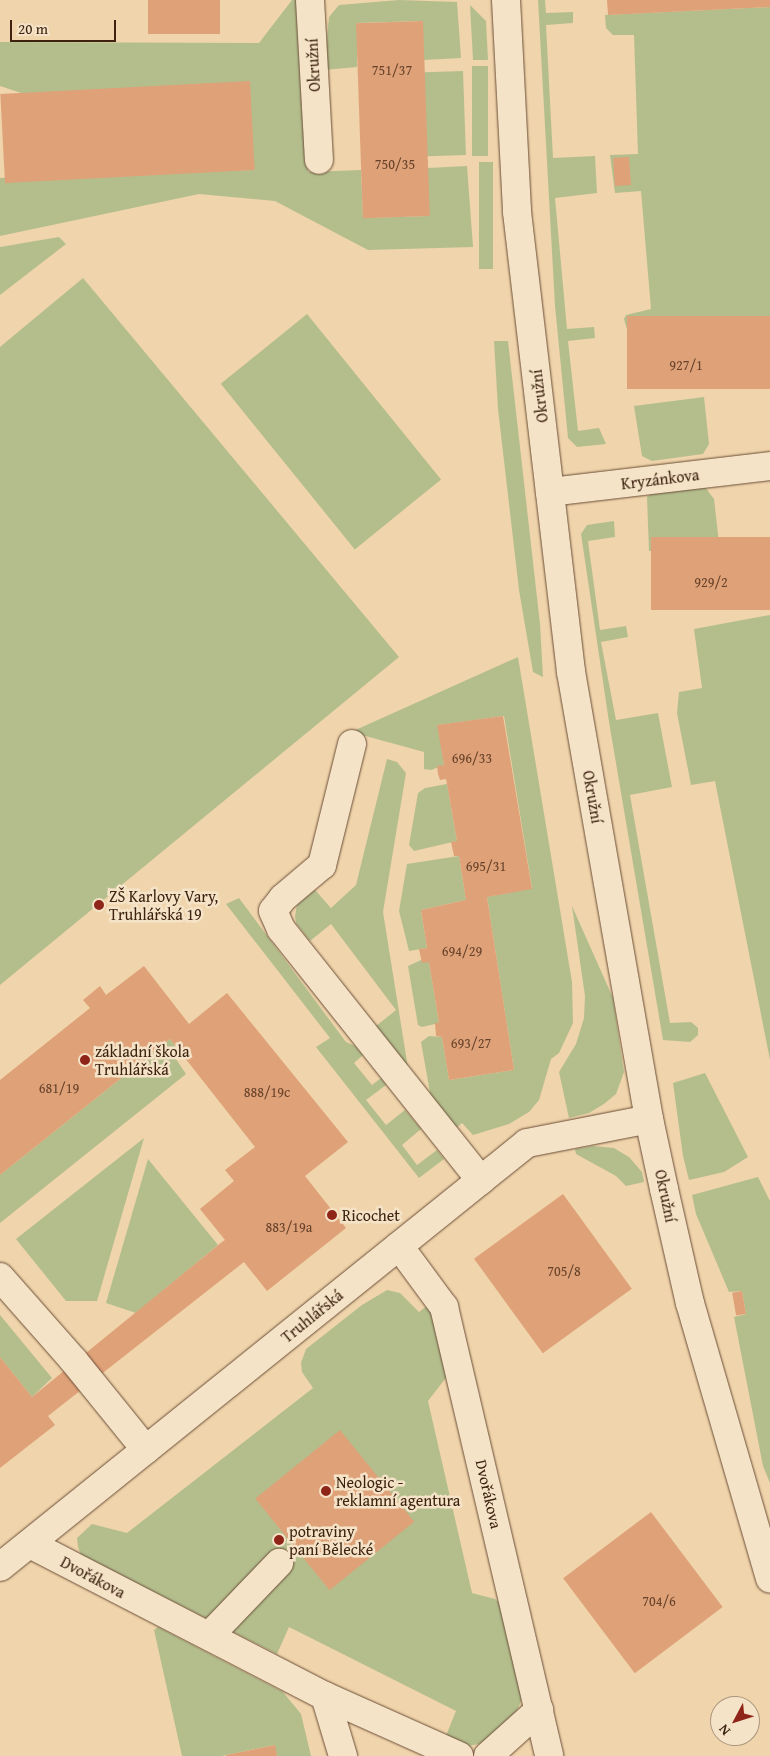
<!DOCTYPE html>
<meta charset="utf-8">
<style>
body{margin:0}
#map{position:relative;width:770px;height:1756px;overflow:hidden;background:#f0d4ab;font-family:"Gentium Book Plus",serif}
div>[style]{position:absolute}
.green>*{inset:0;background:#b4be8d;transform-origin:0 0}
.building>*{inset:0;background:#dfa178;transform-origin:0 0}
.roads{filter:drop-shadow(0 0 1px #6a4e37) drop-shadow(0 0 1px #6a4e37)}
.minor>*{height:28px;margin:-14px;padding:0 14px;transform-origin:14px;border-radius:14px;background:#f5e3c8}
.dots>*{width:14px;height:14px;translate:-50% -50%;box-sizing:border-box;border:2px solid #f5e3c8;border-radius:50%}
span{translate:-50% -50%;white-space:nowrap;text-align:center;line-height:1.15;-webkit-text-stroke:5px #f5e3c8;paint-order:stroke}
.number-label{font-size:14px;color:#66422a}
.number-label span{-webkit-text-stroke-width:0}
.street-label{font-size:16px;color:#3d2210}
.poi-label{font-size:16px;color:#3d2210}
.left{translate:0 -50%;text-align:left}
.north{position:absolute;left:710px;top:1696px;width:50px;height:50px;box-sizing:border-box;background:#f5e3c8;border:1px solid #ab967e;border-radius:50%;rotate:230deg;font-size:14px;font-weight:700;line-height:20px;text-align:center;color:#3d2210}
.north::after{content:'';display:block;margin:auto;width:18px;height:22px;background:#8f2418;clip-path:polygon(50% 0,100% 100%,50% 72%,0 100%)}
.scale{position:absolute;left:10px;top:20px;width:106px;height:22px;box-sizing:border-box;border:2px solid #3d2210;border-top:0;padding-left:6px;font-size:15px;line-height:18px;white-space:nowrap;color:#3d2210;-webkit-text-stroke:4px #f5e3c8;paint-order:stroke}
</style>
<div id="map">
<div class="green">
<div style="clip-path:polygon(292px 0,298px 0,308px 172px,361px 170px,363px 218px,429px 216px,427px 168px,467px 166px,473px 247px,368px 250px,275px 201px,199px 194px,0 236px,0 178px,254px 170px,0 86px,0 42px,259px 43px)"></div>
<div style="clip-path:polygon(399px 0,457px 2px,461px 58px,424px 60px,422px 21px,357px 23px,357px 67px,324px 70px,329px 17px,339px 5px)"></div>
<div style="clip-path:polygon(538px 0,545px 0,546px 13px,573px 12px,573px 23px,546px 25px,553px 158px,595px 156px,597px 193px,555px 198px,567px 329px,594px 327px,595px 338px,568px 341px,578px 431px,599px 428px,606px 444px,577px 447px,568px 438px,555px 306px)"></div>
<div style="clip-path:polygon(470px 5px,486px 21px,488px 60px,473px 60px)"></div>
<div style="clip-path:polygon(770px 7px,770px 316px,628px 333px,624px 319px,626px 315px,651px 309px,641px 191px,615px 193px,610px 155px,638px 154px,634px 35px,613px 35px,606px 28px,605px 15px)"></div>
<div style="left:472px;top:66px;width:16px;height:90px"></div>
<div style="left:463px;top:71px;width:84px;height:39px;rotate:88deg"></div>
<div style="left:479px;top:162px;width:14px;height:107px"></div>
<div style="clip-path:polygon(59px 237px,66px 244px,0 295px,0 247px)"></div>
<div style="clip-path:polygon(83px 278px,399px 657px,0 985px,0 347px)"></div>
<div style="left:307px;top:314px;width:213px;height:111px;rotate:51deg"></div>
<div style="clip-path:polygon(494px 341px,508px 341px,540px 624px,543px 677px,533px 672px,519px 590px,498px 409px)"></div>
<div style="clip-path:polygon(704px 397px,709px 444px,703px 454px,652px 461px,642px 456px,634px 406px)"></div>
<div style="clip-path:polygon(705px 487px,714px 499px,719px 543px,649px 551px,647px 497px,652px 493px)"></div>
<div style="clip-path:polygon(614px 521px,615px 537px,588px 541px,600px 630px,626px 626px,628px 637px,601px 642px,616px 720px,658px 713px,672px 787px,630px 795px,670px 1023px,691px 1022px,698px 1028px,698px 1035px,690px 1042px,663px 1040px,609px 722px,581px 534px,587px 525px)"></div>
<div style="clip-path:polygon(770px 615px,770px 1060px,715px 781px,691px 785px,677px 713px,679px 692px,702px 688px,694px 629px)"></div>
<div style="clip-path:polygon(518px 657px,572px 982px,573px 1023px,559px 1053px,551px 1059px,539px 1100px,529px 1112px,509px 1124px,473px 1135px,462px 1123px,455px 1129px,431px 1098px,421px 1042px,429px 1036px,442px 1037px,449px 1080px,514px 1070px,487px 897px,532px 888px,504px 716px,438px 725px,444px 765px,431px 770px,424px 769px,424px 752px,351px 732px)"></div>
<div style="clip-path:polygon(387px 759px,397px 762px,406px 773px,383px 912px,408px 1068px,376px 1026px,396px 1010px,331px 924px,310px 941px,296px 923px,295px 916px,297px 905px,315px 890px,331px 908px,356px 885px)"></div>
<div style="clip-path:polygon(447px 784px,457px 841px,414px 851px,409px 845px,418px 793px,425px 788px)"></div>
<div style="clip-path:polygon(459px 856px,466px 900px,421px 910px,427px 948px,409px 951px,399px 911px,407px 864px)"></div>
<div style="clip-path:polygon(239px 898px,346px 1042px,355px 1046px,363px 1055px,354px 1063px,372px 1085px,381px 1078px,386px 1085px,366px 1100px,386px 1125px,405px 1110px,421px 1129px,402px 1145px,417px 1165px,437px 1150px,444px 1159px,419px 1178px,316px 1047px,330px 1038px,226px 904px)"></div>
<div style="clip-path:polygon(572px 906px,613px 998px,624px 1072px,616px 1094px,604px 1104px,589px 1113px,569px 1118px,559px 1072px,576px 1044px,584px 1018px,585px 996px)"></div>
<div style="clip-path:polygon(421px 960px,429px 962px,439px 1023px,422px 1027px,418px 1025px,408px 966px)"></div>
<div style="clip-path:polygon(170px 1039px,182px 1055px,176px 1059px,186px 1074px,0 1223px,0 1175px)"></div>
<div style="clip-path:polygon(705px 1073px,748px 1157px,724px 1172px,689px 1180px,683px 1156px,673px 1083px)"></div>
<div style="clip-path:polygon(144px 1138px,97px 1301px,66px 1301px,16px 1239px)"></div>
<div style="clip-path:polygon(593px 1146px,614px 1148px,629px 1157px,642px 1172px,644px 1182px,626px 1186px,616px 1176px,576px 1154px,575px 1149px)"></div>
<div style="clip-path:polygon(148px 1159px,218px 1245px,136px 1313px,106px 1303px)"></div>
<div style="clip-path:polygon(758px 1177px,770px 1201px,770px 1483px,763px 1466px,734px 1317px,746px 1314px,742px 1291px,729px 1292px,696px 1214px,692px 1195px)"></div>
<div style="clip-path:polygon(387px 1290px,400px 1293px,419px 1312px,428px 1305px,435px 1314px,452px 1370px,428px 1401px,472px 1593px,495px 1599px,506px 1609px,524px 1694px,515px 1716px,501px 1731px,479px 1744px,462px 1747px,445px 1738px,456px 1711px,289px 1627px,277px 1654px,81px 1555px,78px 1547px,77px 1538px,92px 1524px,127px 1533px,313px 1388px,302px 1372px,301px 1363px,306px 1349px,362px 1305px)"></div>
<div style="clip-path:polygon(0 1315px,52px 1378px,32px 1397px,0 1357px)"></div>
<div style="clip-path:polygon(158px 1627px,283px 1692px,301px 1714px,311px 1756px,277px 1756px,274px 1745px,222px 1756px,182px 1756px,154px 1630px)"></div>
</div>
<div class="building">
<div style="left:148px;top:0;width:72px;height:34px"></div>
<div style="clip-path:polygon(607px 0,770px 0,770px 7px,608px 15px)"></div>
<div style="left:423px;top:21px;width:195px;height:67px;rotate:88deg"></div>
<div style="left:250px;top:81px;width:89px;height:250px;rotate:87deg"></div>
<div style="left:629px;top:157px;width:28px;height:16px;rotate:86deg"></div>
<div style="left:770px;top:316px;width:73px;height:143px;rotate:90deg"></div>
<div style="left:770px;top:537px;width:73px;height:119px;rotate:90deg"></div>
<div style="clip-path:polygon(503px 716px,532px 889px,487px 897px,514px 1070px,449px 1080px,442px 1037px,436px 1036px,435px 1023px,439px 1023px,429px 962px,422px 963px,419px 949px,427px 948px,421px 910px,466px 900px,459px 856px,454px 856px,451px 842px,457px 841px,447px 784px,446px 779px,440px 780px,438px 774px,437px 766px,444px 765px,437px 725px)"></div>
<div style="clip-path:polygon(144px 966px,189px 1024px,227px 993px,348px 1142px,305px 1176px,346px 1228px,267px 1291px,244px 1262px,48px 1416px,55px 1425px,0 1468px,0 1357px,32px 1397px,222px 1242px,225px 1240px,200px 1209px,234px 1181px,225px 1170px,255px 1147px,170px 1039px,0 1175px,0 1080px,90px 1008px,83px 1000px,100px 986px,106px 995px)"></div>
<div style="left:563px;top:1194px;width:117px;height:110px;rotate:54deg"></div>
<div style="left:742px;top:1291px;width:23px;height:10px;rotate:80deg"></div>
<div style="left:340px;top:1430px;width:118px;height:109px;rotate:51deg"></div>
<div style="left:651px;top:1512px;width:119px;height:110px;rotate:53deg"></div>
<div style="clip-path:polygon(275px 1745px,277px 1756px,226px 1756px,226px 1755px)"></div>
</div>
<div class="roads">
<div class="minor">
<div style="left:310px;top:0;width:160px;rotate:86.8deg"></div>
<div style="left:506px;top:0;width:212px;rotate:87deg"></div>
<div style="left:517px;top:212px;width:463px;rotate:83.3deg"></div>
<div style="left:571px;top:672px;width:454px;rotate:80.1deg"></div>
<div style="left:649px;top:1119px;width:72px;rotate:77.9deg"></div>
<div style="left:664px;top:1189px;width:117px;rotate:77.2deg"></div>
<div style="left:690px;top:1303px;width:287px;rotate:73.8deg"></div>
<div style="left:550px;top:492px;width:222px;rotate:-6.7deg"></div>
<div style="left:352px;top:744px;width:125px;rotate:103.9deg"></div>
<div style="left:322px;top:865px;width:51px;rotate:139.8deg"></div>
<div style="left:283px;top:898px;width:16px;rotate:128deg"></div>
<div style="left:273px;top:911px;width:20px;rotate:66deg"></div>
<div style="left:281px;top:929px;width:321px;rotate:51.5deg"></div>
<div style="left:399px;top:1246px;width:76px;rotate:53.6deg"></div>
<div style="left:444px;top:1307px;width:461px;rotate:76.8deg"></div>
<div style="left:0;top:1277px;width:112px;rotate:48.6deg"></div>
<div style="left:74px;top:1361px;width:114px;rotate:51deg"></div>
<div style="left:30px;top:1544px;width:332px;rotate:27.3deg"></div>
<div style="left:325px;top:1696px;width:147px;rotate:24.1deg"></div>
<div style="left:0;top:1567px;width:676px;rotate:-38.82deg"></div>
<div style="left:527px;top:1143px;width:124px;rotate:-11.1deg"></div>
<div style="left:210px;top:1635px;width:100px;rotate:-46.2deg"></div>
<div style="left:325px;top:1696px;width:63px;rotate:73.3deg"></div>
<div style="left:488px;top:1756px;width:69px;rotate:-42deg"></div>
</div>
</div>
<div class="dots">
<div style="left:99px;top:905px;background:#8f2418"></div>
<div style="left:85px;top:1060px;background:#8f2418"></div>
<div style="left:332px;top:1215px;background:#8f2418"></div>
<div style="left:326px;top:1491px;background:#8f2418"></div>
<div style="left:279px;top:1540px;background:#8f2418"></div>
</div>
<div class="number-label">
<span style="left:392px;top:70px">751/37</span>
<span style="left:395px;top:164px">750/35</span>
<span style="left:686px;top:365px">927/1</span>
<span style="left:711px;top:582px">929/2</span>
<span style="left:472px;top:758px">696/33</span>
<span style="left:486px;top:866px">695/31</span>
<span style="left:462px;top:951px">694/29</span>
<span style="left:471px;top:1043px">693/27</span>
<span style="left:59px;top:1088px">681/19</span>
<span style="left:267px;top:1092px">888/19c</span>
<span style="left:289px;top:1227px">883/19a</span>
<span style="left:564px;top:1271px">705/8</span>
<span style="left:659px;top:1601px">704/6</span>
</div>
<div class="street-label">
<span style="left:313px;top:65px;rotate:-93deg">Okružní</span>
<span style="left:539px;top:396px;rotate:-97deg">Okružní</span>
<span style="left:660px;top:479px;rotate:-7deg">Kryzánkova</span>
<span style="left:593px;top:797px;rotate:80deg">Okružní</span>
<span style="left:666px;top:1196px;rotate:78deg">Okružní</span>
<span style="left:312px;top:1316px;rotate:-39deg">Truhlářská</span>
<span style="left:489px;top:1494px;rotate:77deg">Dvořákova</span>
<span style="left:93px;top:1577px;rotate:28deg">Dvořákova</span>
</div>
<div class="poi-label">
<span class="left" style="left:109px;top:905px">ZŠ Karlovy Vary,<br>Truhlářská 19</span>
<span class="left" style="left:95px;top:1060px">základní škola<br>Truhlářská</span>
<span class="left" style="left:342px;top:1215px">Ricochet</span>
<span class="left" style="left:336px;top:1491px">Neologic -<br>reklamní agentura</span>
<span class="left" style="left:289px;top:1540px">potraviny<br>paní Bělecké</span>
</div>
<div class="north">N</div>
<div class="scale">20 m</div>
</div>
